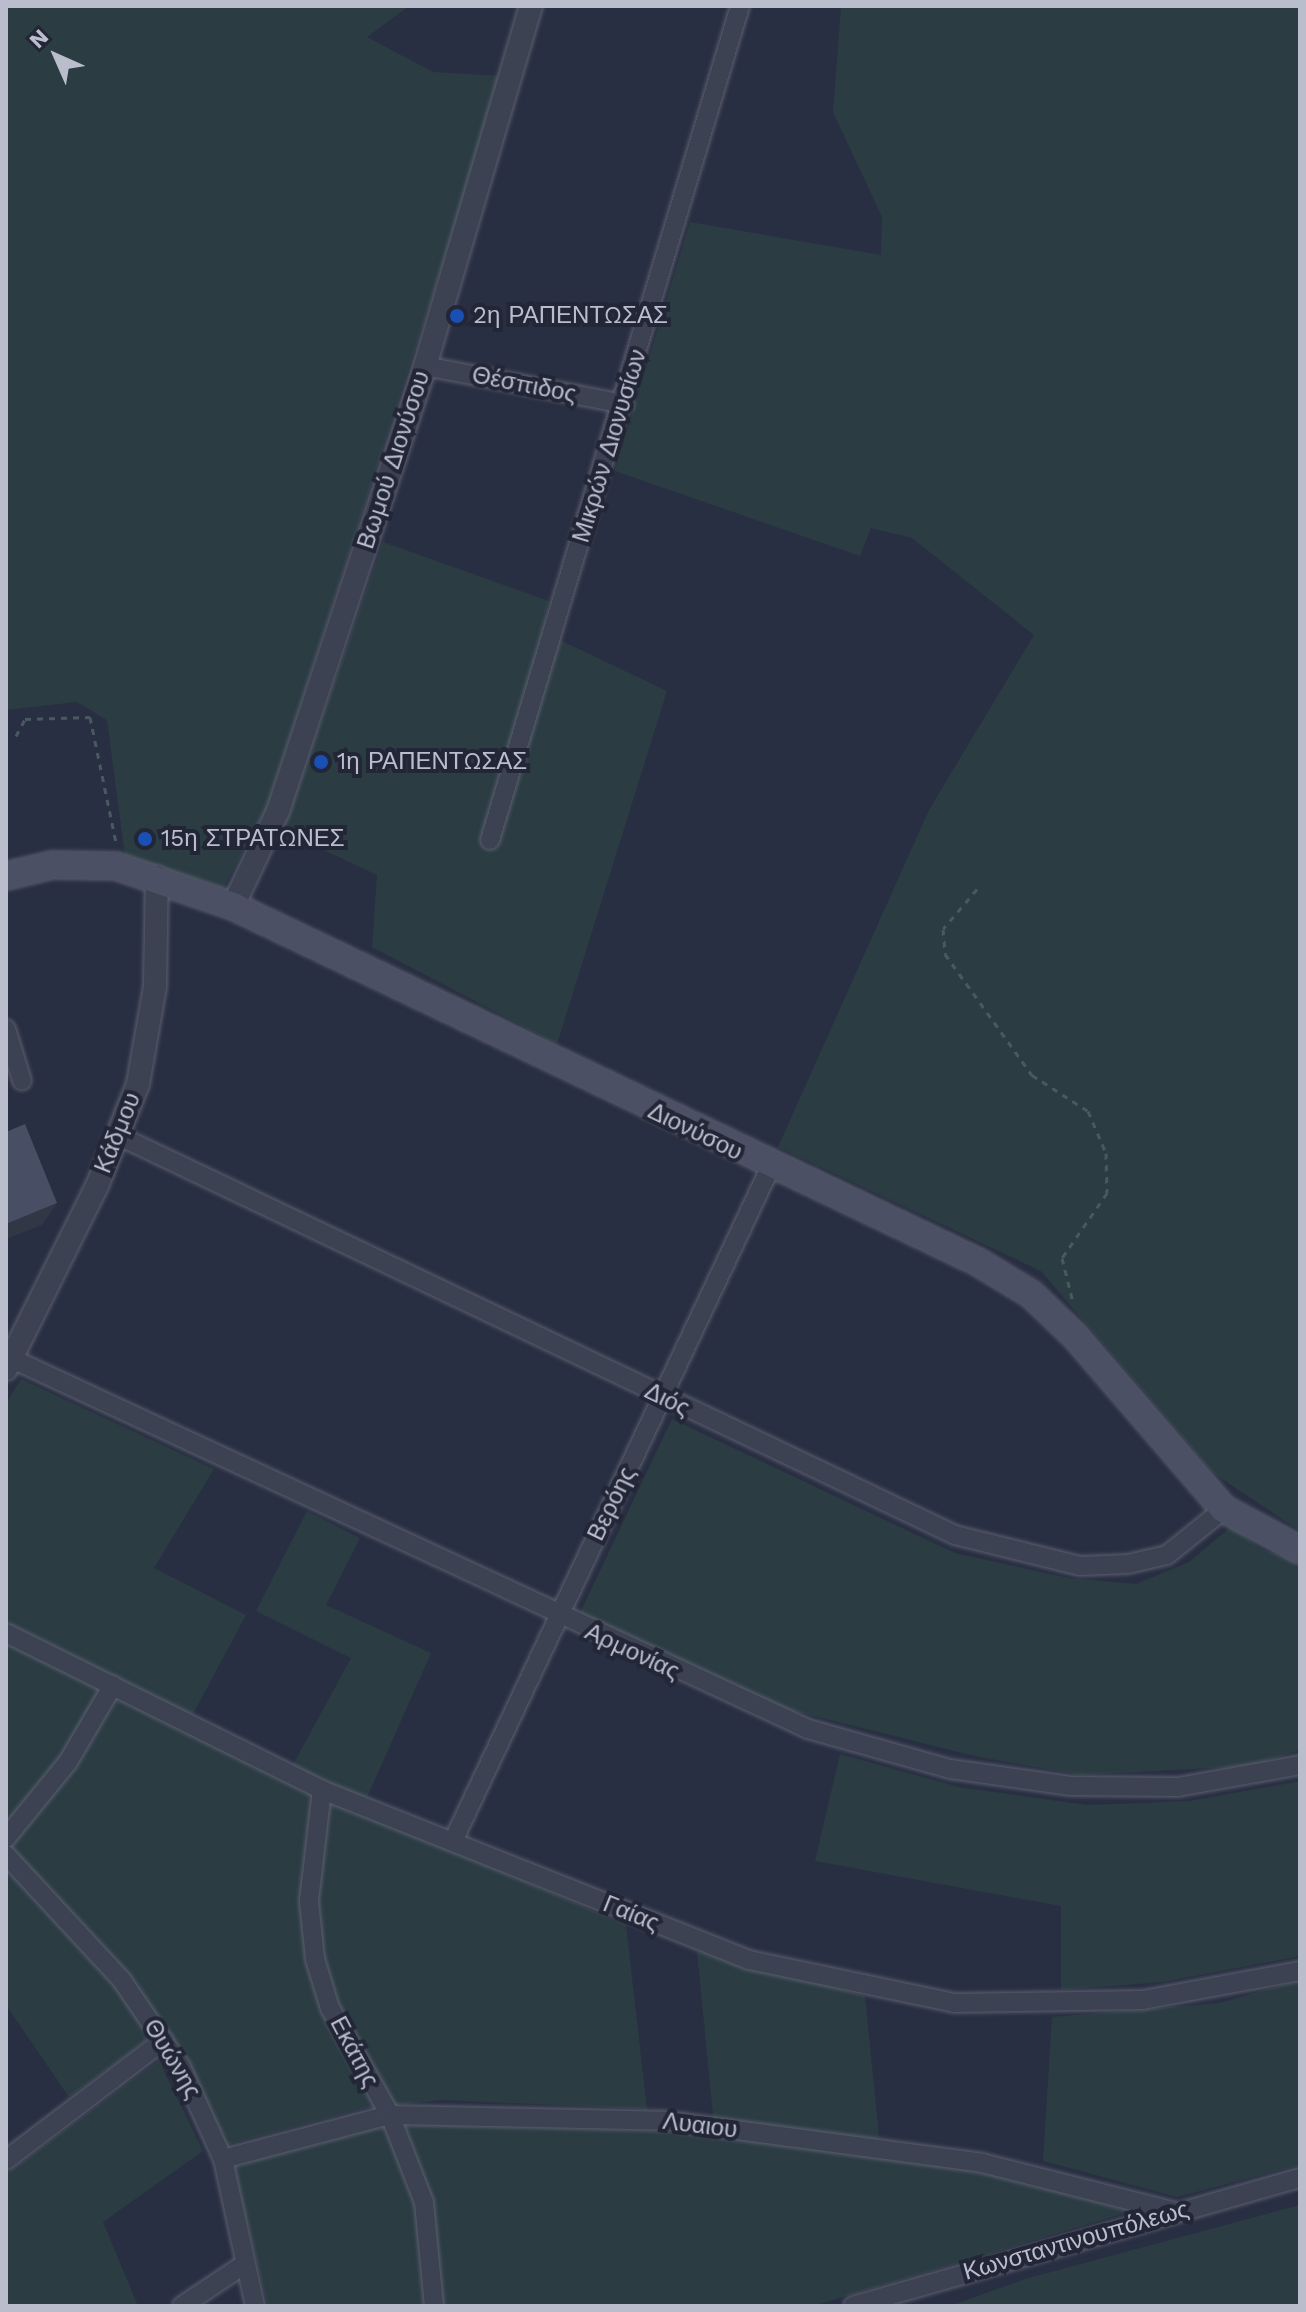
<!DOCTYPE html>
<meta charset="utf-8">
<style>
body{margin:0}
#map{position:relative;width:1306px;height:2312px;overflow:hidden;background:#292f42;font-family:"Work Sans",sans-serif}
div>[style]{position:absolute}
.green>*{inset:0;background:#2b3c43}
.path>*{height:3px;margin-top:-1.5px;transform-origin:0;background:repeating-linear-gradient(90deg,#495960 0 6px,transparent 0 12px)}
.roads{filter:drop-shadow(0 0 2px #5b5f6f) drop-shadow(0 0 2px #5b5f6f)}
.minor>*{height:18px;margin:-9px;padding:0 9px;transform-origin:9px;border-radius:9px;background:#3d4252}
.tertiary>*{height:22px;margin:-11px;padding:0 11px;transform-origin:11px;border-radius:11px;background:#3d4252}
.secondary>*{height:26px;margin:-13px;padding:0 13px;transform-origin:13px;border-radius:13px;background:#4b5064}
.shaded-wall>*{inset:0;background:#323746}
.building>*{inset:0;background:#484f64}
.dots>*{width:22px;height:22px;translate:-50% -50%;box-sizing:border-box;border:4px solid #222637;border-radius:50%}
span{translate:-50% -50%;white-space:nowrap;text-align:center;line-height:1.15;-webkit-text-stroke:8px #222637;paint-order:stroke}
.poi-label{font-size:24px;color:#babecc}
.left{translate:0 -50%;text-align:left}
.street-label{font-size:24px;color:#babecc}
.frame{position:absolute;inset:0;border:8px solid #babecc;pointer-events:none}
.north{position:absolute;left:16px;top:16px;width:80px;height:80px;-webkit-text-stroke:6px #222637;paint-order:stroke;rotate:315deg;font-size:22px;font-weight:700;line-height:32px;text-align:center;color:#babecc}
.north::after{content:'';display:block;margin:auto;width:28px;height:36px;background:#babecc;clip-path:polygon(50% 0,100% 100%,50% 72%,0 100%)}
</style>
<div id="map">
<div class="green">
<div style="clip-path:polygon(6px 6px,409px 6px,367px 37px,433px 72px,503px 76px,266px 810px,221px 892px,125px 856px,107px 720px,77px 702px,6px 710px)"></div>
<div style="clip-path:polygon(841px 6px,1300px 6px,1300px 1531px,1213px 1473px,1041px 1271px,778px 1147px,929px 810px,1034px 635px,912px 538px,871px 528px,860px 556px,615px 471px,690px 222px,881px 255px,882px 217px,833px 112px)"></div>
<div style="clip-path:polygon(383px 542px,549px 601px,543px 632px,667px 691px,557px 1044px,372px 947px,377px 875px,283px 831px)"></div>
<div style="clip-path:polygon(21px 1379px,214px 1469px,154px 1568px,246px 1615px,185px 1729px,288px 1774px,351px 1658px,256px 1611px,307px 1511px,360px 1538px,326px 1605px,431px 1653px,361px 1811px,626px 1925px,647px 2109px,443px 2100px,366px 2108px,226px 2145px,166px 2026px,69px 2097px,6px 2005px,6px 1404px)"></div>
<div style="clip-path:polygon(672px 1419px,955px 1553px,1069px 1578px,1136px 1584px,1189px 1562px,1232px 1526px,1261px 1549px,1300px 1562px,1300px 1750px,1250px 1766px,1080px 1775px,974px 1756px,782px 1708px,580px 1613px)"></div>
<div style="clip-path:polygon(840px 1754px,959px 1787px,1087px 1805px,1189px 1801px,1300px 1781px,1300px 1956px,1163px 1982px,1061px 1990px,1061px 1906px,815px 1861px)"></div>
<div style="clip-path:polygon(697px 1951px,865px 1996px,881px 2156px,995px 2175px,1132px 2211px,813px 2306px,268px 2306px,233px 2167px,364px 2127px,472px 2117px,715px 2136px)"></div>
<div style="clip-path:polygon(1300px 1980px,1300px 2165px,1177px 2197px,1043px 2161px,1052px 2017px,1219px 2003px)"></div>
<div style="clip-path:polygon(159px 2060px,203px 2151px,103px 2222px,138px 2306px,6px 2306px,6px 2174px)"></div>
<div style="clip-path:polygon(1300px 2205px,1300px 2306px,950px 2306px,1025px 2279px)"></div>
</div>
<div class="path">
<div style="left:16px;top:736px;width:19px;rotate:-62deg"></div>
<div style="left:25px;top:719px;width:65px;rotate:-1.8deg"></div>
<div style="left:90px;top:717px;width:128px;rotate:78.3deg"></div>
<div style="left:977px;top:889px;width:52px;rotate:130.4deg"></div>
<div style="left:943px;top:929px;width:25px;rotate:85deg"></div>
<div style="left:945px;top:954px;width:149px;rotate:54.3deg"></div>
<div style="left:1032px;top:1075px;width:67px;rotate:32.7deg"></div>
<div style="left:1088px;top:1111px;width:46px;rotate:66.8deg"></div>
<div style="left:1106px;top:1153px;width:40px;rotate:88.6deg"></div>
<div style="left:1107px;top:1193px;width:79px;rotate:124.7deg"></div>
<div style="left:1062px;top:1258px;width:45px;rotate:76deg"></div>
</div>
<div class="roads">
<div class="minor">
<div style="left:425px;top:366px;width:203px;rotate:10.8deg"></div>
<div style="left:490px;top:840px;width:871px;rotate:-73.31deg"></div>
<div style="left:6px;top:1029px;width:54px;rotate:72.9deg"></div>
<div style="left:119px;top:1136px;width:926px;rotate:25.51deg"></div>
<div style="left:955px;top:1535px;width:129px;rotate:13.9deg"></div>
<div style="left:1080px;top:1566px;width:48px;rotate:-2.4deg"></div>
<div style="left:1128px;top:1564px;width:40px;rotate:-13deg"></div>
<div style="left:1167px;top:1555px;width:73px;rotate:-38.9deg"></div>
<div style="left:6px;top:1356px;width:884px;rotate:24.94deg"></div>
<div style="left:808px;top:1729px;width:148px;rotate:15.7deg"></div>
<div style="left:950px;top:1769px;width:122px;rotate:8deg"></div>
<div style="left:1071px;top:1786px;width:107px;rotate:0.5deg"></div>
<div style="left:1178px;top:1787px;width:124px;rotate:-10.2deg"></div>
<div style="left:6px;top:1633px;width:353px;rotate:26.4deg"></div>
<div style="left:322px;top:1790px;width:460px;rotate:21.7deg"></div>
<div style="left:749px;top:1960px;width:209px;rotate:11.8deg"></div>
<div style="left:954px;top:2003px;width:189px;rotate:-0.9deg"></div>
<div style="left:1143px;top:2000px;width:160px;rotate:-10.5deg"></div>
<div style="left:322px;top:1790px;width:112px;rotate:96.7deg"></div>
<div style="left:309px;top:1901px;width:58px;rotate:84.1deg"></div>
<div style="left:315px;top:1959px;width:51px;rotate:73deg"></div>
<div style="left:330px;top:2008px;width:123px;rotate:60.7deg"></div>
<div style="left:390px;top:2115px;width:93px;rotate:68.7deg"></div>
<div style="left:424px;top:2202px;width:104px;rotate:84.5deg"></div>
<div style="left:6px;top:1838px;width:98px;rotate:-50.8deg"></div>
<div style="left:68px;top:1762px;width:89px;rotate:-59.7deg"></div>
<div style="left:454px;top:1839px;width:742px;rotate:-64.78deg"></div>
<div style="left:6px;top:1855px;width:169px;rotate:47.2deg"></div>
<div style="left:121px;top:1979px;width:107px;rotate:55.7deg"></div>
<div style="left:181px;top:2067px;width:101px;rotate:65.5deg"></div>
<div style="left:223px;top:2159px;width:150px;rotate:77.7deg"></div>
<div style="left:223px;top:2159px;width:173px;rotate:-14.8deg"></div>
<div style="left:390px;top:2115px;width:279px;rotate:1.2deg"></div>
<div style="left:669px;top:2121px;width:316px;rotate:7.6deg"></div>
<div style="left:982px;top:2163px;width:199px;rotate:14.2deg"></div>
<div style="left:6px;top:2160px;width:198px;rotate:-37.2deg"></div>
<div style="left:182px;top:2306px;width:76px;rotate:-33.7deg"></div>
<div style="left:853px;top:2306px;width:465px;rotate:-16deg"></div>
</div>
<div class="tertiary">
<div style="left:233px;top:906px;width:105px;rotate:-64.7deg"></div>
<div style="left:278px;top:811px;width:469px;rotate:-71.7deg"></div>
<div style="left:425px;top:366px;width:375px;rotate:-73.6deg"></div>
<div style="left:6px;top:1369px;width:204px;rotate:-63.6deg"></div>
<div style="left:97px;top:1186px;width:110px;rotate:-68.1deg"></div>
<div style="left:138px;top:1084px;width:98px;rotate:-80.1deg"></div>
<div style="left:155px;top:987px;width:110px;rotate:-89deg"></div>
</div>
<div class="secondary">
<div style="left:6px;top:876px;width:47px;rotate:-13.4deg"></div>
<div style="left:52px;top:865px;width:64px;rotate:0.9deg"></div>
<div style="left:116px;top:866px;width:124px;rotate:18.9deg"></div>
<div style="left:233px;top:906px;width:826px;rotate:25.54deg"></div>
<div style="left:978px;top:1262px;width:62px;rotate:31.1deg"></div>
<div style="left:1031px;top:1294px;width:61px;rotate:43.7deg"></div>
<div style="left:1075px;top:1336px;width:228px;rotate:49.3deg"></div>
<div style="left:1224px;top:1509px;width:86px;rotate:28.3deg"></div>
</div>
</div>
<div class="shaded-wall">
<div style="clip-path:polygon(57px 1203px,42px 1225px,6px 1239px,6px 1224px)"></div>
</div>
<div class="building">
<div style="clip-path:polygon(25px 1124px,57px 1203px,6px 1224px,6px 1132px)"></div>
</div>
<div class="dots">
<div style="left:457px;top:316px;background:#1a4fb4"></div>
<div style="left:321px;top:762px;background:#1a4fb4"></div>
<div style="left:145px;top:839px;background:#1a4fb4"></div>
</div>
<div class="poi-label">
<span class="left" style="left:473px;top:316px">2η ΡΑΠΕΝΤΩΣΑΣ</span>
<span class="left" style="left:337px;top:762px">1η ΡΑΠΕΝΤΩΣΑΣ</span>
<span class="left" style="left:161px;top:839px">15η ΣΤΡΑΤΩΝΕΣ</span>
</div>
<div class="street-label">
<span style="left:524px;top:385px;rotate:11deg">Θέσπιδος</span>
<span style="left:610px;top:446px;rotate:-73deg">Μικρών Διονυσίων</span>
<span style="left:394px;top:460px;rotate:-72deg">Βωμού Διονύσου</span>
<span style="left:695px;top:1132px;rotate:26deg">Διονύσου</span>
<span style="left:118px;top:1133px;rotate:-68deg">Κάδμου</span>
<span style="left:667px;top:1400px;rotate:26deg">Διός</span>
<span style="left:612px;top:1504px;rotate:-64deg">Βερόης</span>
<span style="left:632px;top:1652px;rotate:25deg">Αρμονίας</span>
<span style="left:631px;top:1914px;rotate:22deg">Γαίας</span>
<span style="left:354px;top:2052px;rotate:62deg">Εκάτης</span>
<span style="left:172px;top:2059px;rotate:59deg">Θυώνης</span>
<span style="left:700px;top:2126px;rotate:7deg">Λυαιου</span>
<span style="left:1076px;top:2241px;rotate:-16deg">Κωνσταντινουπόλεως</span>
</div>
<div class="frame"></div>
<div class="north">N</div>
</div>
